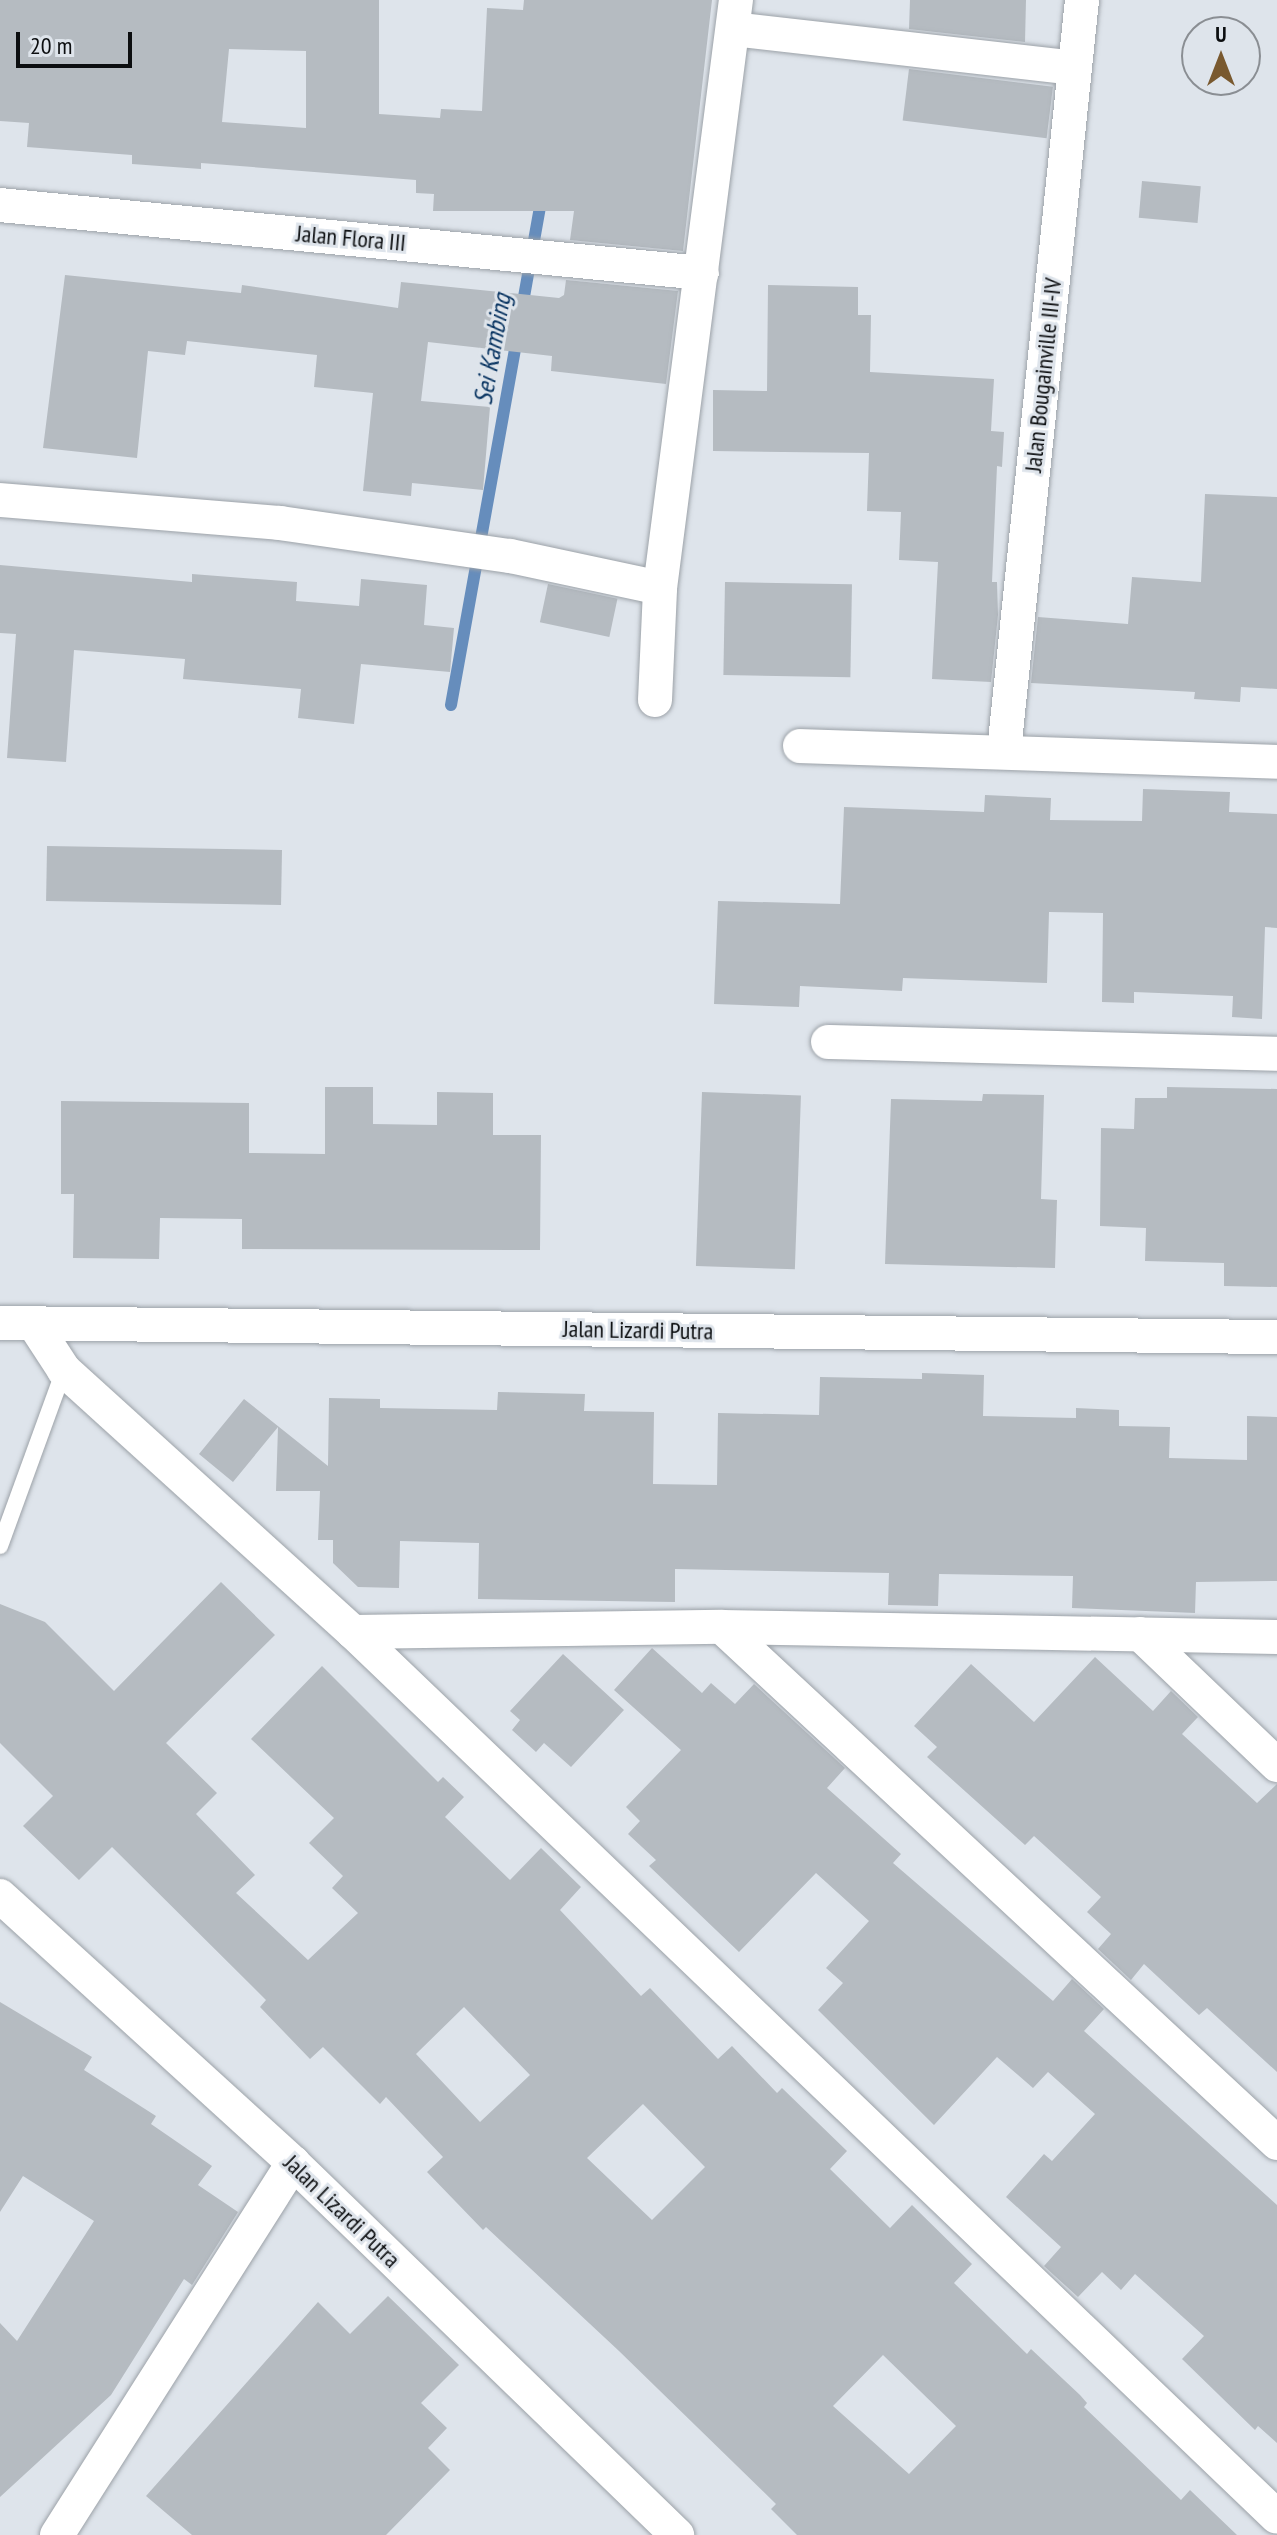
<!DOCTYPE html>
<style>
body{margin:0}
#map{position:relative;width:1277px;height:2535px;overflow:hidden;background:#dee4eb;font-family:"PT Sans Narrow",sans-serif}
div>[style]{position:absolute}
.stream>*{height:12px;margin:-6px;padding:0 6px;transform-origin:6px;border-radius:6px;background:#668dbc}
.building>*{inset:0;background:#b5bbc1;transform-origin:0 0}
.roads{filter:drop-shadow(0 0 2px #9ca2a8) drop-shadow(0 0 2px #9ca2a8)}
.lane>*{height:16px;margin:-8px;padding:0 8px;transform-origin:8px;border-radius:8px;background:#fff}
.street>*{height:34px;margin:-17px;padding:0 17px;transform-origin:17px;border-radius:17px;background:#fff}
span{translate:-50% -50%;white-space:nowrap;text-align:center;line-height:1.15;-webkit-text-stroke:6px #dee4eb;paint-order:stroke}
.street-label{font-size:24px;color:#0c0e10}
.water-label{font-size:26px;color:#0a3562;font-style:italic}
.north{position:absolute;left:1181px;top:16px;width:80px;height:80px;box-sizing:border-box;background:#dee4eb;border:2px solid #8a8e93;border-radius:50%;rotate:0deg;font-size:22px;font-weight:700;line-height:32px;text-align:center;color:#0c0e10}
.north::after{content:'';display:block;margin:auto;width:28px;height:36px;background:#79592f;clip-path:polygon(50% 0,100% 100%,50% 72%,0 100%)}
.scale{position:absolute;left:16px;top:32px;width:116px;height:36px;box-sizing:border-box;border:4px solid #0c0e10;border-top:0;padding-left:10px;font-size:24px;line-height:28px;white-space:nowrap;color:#0c0e10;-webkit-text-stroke:6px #dee4eb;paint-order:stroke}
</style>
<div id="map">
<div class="stream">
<div style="left:522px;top:308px;width:114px;rotate:-79.9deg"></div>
<div style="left:451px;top:705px;width:373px;rotate:-79.8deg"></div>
</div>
<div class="building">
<div style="clip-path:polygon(evenodd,0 0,379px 0,379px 114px,440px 118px,441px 109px,482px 111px,487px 8px,523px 10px,524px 0,712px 0,683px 251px,570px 240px,574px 211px,433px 211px,434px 194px,416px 193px,416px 180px,201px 163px,201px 169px,132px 164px,132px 155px,27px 147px,29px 123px,0 121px,0 0,229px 49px,306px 51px,306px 128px,222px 122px,229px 49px)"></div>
<div style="clip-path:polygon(910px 0,1026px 0,1025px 42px,909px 29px)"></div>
<div style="left:909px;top:69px;width:145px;height:52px;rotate:7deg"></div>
<div style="left:1142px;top:181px;width:59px;height:37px;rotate:5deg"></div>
<div style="clip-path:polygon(65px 275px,241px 293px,242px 285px,398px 308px,401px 282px,559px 298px,564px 295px,566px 280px,678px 291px,666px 384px,551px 371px,552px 356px,428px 342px,421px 401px,490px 407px,483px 490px,412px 483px,411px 496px,363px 491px,373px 393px,314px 387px,317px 355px,187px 341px,185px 355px,148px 351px,137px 458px,43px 448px)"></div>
<div style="clip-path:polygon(768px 285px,858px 287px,858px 315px,871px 315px,870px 372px,994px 379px,991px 431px,1004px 432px,1002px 467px,997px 466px,992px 582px,997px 582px,998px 615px,991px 682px,932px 679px,938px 562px,899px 560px,901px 512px,867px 511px,869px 453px,713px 451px,713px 390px,767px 391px)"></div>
<div style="clip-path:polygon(1205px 494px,1277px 497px,1277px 689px,1241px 687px,1240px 702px,1194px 699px,1195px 692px,1031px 683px,1038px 617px,1128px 624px,1132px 577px,1201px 582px)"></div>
<div style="clip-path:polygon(0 565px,192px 582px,192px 574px,297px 582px,296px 601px,359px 606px,361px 579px,427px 585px,424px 625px,454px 628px,450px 672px,361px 664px,354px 724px,298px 718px,301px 689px,183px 679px,185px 659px,74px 650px,66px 762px,7px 758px,16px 634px,0 633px)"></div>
<div style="left:725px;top:582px;width:127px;height:93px;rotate:1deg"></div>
<div style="left:548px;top:584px;width:71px;height:39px;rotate:12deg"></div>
<div style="clip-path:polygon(1143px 789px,1230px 792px,1229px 812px,1277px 814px,1277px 928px,1265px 927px,1262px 1019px,1232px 1017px,1233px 996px,1134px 992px,1134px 1003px,1102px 1002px,1103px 913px,1049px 912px,1047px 983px,903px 978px,902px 991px,800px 986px,799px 1007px,714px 1004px,718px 901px,840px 904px,844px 807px,984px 812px,985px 795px,1051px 798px,1050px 820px,1142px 821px)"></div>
<div style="left:282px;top:850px;width:55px;height:235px;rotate:91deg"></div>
<div style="clip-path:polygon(325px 1087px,373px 1087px,373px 1124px,437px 1125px,437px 1092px,493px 1093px,493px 1135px,541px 1135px,540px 1250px,242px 1249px,242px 1219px,160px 1218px,159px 1259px,73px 1258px,74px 1194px,61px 1194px,61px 1101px,249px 1103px,249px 1153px,325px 1154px)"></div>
<div style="clip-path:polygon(1167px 1087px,1277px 1089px,1277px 1287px,1224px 1286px,1224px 1263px,1145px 1261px,1146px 1228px,1100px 1226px,1101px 1128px,1134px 1129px,1135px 1098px,1167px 1098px)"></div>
<div style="left:702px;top:1092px;width:99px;height:174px;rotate:2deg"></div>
<div style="clip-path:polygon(983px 1094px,1044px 1095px,1041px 1199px,1057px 1200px,1055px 1268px,885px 1264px,891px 1099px,982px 1101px)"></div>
<div style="clip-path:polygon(922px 1373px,984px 1375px,983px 1416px,1076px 1418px,1076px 1408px,1119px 1410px,1119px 1426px,1170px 1427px,1169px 1458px,1247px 1460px,1247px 1416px,1277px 1417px,1277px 1581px,1196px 1582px,1195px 1613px,1072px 1608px,1073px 1576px,939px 1574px,938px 1606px,888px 1605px,889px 1573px,675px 1569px,675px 1602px,478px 1599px,479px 1543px,400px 1541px,399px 1588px,358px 1587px,333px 1563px,333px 1540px,318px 1540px,320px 1491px,276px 1491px,278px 1427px,233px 1482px,199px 1454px,244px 1399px,328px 1466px,329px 1398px,380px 1399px,380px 1408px,497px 1410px,498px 1392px,585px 1394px,584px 1411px,654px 1412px,653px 1484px,717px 1485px,718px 1413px,819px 1415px,820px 1377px,922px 1379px)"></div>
<div style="clip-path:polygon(evenodd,221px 1582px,275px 1635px,166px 1743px,217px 1793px,196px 1814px,255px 1875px,236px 1893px,308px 1960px,358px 1913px,332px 1888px,343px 1876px,309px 1843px,334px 1818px,251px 1739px,322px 1666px,438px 1782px,443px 1777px,464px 1797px,445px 1817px,510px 1880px,541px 1848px,581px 1887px,560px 1910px,641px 1996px,650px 1988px,718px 2059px,732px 2046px,777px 2093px,782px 2088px,847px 2151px,830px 2169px,890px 2228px,912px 2205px,972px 2264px,954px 2283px,1027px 2354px,1031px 2349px,1080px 2395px,1087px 2403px,1084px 2407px,1181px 2500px,1190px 2490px,1237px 2535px,797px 2535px,771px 2509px,776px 2504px,619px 2351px,486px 2227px,483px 2230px,427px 2172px,443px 2157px,386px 2097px,380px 2104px,323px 2047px,310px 2059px,260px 2007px,266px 2000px,112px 1847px,79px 1880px,23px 1826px,53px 1796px,0 1743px,0 1604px,45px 1622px,114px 1691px,221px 1582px,464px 2007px,530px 2075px,480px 2122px,416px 2054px,464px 2007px,221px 1582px,643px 2104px,705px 2167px,652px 2220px,587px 2158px,643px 2104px,221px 1582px,883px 2355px,956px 2426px,909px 2474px,833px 2406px,883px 2355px)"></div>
<div style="clip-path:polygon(652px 1648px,702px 1693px,711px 1683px,735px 1704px,754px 1684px,845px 1768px,827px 1788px,901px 1854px,893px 1863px,1053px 2001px,1072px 1979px,1104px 2009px,1084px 2031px,1277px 2205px,1277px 2443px,1258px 2426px,1255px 2430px,1182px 2359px,1204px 2336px,1135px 2274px,1121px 2290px,1102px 2272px,1078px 2297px,1044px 2266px,1061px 2247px,1006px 2197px,1044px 2154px,1052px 2161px,1095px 2114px,1048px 2072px,1033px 2088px,997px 2057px,934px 2125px,818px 2010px,843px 1983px,826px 1968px,869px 1921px,816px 1873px,739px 1952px,649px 1866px,656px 1860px,628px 1834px,640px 1821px,626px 1807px,681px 1750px,614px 1690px)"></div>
<div style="clip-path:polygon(563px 1654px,624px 1710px,571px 1767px,544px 1743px,536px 1752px,512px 1730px,520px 1720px,510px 1711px)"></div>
<div style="clip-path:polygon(1095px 1657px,1153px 1711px,1171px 1691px,1198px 1717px,1182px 1734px,1257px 1803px,1277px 1784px,1277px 2072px,1207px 2008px,1199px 2015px,1144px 1964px,1131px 1980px,1098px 1949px,1111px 1934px,1087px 1912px,1101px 1897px,1034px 1836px,1025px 1845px,927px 1757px,937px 1747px,914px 1726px,971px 1664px,1034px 1722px)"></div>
<div style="clip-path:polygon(0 2002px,92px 2057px,84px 2070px,156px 2116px,151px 2124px,212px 2166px,198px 2185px,238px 2212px,192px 2285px,184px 2279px,111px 2395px,0 2497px,0 2323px,17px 2341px,94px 2221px,23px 2176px,0 2212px)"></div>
<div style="clip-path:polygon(388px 2296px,459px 2365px,421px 2403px,447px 2428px,428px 2448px,450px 2470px,386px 2535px,192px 2535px,146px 2496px,318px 2302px,350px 2334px)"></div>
</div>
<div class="roads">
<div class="lane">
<div style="left:0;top:1546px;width:187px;rotate:-70deg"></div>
</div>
<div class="street">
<div style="left:733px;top:29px;width:343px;rotate:6.5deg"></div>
<div style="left:0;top:205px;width:705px;rotate:5.53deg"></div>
<div style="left:0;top:500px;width:281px;rotate:4.7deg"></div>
<div style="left:280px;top:523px;width:232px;rotate:8.2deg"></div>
<div style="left:510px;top:556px;width:153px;rotate:12deg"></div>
<div style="left:655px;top:700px;width:112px;rotate:-87.4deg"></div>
<div style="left:660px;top:588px;width:593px;rotate:-82.64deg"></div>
<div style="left:800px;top:746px;width:477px;rotate:1.9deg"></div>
<div style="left:1004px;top:751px;width:755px;rotate:-84.07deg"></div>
<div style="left:828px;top:1042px;width:449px;rotate:1.5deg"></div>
<div style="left:0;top:1323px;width:1277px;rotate:0.63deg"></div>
<div style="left:34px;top:1324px;width:55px;rotate:56.9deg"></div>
<div style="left:64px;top:1370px;width:390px;rotate:42.2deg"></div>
<div style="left:353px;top:1632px;width:1279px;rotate:43.76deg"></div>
<div style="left:722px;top:1627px;width:758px;rotate:42.91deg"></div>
<div style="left:353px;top:1632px;width:369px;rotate:-0.8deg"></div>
<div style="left:722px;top:1627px;width:555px;rotate:1.03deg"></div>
<div style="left:1140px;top:1634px;width:190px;rotate:43.7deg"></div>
<div style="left:0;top:1896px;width:396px;rotate:42.3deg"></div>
<div style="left:293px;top:2163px;width:535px;rotate:44.09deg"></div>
<div style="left:57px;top:2535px;width:441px;rotate:-57.6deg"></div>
</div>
</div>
<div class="street-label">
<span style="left:351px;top:238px;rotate:5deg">Jalan Flora III</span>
<span style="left:1043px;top:375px;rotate:-84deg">Jalan Bougainville III-IV</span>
<span style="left:638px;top:1330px;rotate:1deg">Jalan Lizardi Putra</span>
<span style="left:342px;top:2211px;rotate:44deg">Jalan Lizardi Putra</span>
</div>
<div class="water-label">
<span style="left:492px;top:349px;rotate:-80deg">Sei Kambing</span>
</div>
<div class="north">U</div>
<div class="scale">20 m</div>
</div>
